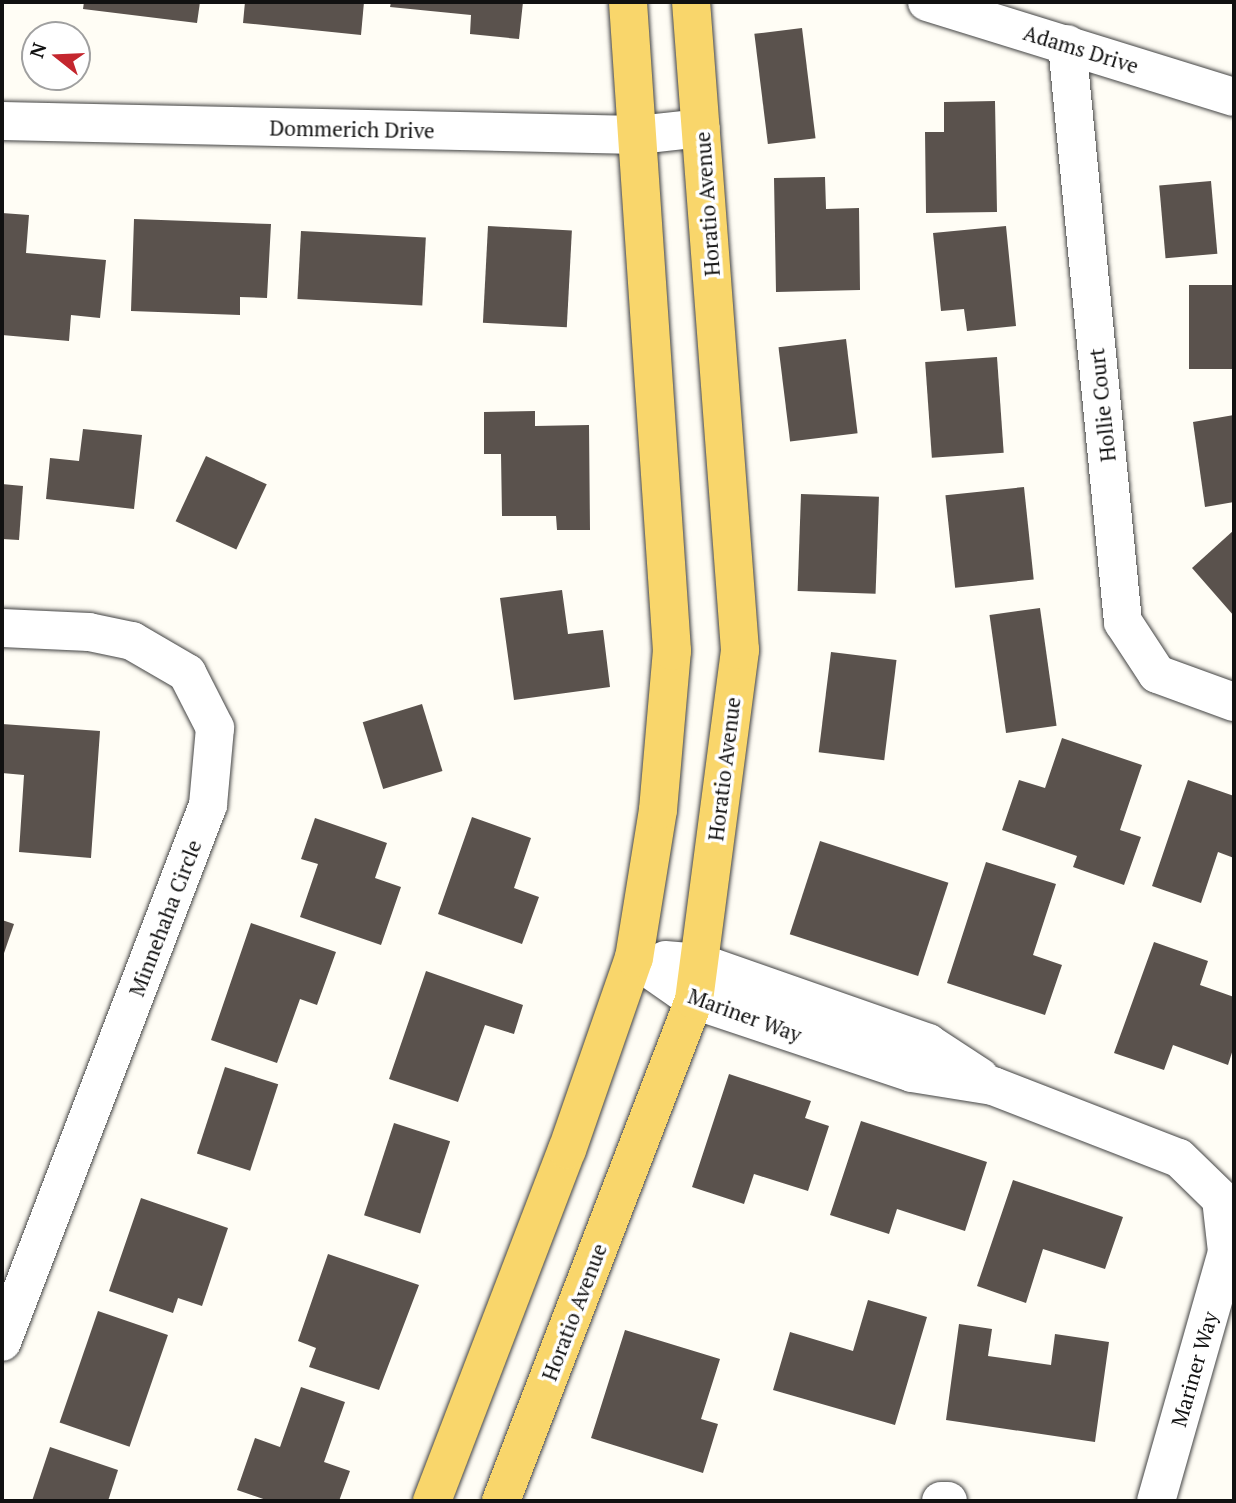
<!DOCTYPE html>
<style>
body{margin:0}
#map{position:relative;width:1236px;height:1503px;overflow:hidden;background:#fffdf5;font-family:"PT Serif",serif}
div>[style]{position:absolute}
.building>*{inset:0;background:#5a524d;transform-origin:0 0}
.roads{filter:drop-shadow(0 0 2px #444) drop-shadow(0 0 2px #444)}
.minor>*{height:38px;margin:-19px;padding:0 19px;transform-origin:19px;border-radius:19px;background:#fff}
.major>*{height:38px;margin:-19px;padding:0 19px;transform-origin:19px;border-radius:19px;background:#f9d66b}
span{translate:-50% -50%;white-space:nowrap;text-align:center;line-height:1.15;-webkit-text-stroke:7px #fff;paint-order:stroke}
.street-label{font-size:21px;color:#111}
.frame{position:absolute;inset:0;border:4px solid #111;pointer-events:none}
.north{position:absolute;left:21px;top:21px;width:70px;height:70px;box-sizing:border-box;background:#fff;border:2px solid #a0a0a0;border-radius:50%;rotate:288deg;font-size:19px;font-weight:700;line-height:28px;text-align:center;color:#111}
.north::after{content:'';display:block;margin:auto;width:24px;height:32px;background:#c4262e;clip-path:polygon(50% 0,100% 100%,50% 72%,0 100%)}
</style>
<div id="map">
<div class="building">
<div style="clip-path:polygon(84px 2px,200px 2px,197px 23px,83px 9px)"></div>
<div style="clip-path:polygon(245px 2px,364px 2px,361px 35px,243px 23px)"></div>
<div style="clip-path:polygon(391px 2px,523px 2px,519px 39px,470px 34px,471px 15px,390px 7px)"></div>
<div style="left:802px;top:28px;width:111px;height:48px;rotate:83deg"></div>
<div style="clip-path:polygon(995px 101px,997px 212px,926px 213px,925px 132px,944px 132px,944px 102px)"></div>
<div style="clip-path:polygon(825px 177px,826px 209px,859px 208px,860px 290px,776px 292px,774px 178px)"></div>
<div style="left:1211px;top:181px;width:73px;height:52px;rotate:85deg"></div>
<div style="clip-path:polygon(2px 213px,29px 215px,26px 253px,106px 260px,100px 318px,71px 315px,69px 341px,2px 335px)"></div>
<div style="clip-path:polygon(134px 219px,271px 224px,267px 298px,240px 297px,240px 315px,131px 311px)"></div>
<div style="left:488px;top:226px;width:84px;height:97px;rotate:3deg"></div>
<div style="clip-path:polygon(1006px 226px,1016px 326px,967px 331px,964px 309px,941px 311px,933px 233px)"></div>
<div style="left:301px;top:231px;width:125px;height:68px;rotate:3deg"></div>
<div style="left:1234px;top:285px;width:84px;height:45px;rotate:90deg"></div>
<div style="left:846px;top:339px;width:95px;height:68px;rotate:83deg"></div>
<div style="left:997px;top:357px;width:96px;height:72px;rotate:86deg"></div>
<div style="clip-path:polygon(535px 411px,535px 426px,589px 425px,590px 530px,557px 530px,556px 516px,502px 516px,501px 454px,484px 454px,484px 412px)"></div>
<div style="clip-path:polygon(1234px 415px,1234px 502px,1205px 507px,1193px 422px)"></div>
<div style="clip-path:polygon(83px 429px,142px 435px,134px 509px,46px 499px,50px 458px,79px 461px)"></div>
<div style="left:206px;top:456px;width:67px;height:72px;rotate:25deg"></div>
<div style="clip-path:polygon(2px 484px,23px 486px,19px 540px,2px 539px)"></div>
<div style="left:1024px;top:487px;width:93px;height:79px;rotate:84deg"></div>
<div style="left:801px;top:494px;width:78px;height:97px;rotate:2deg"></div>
<div style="clip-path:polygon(1234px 530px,1234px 616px,1192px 568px)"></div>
<div style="clip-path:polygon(562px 590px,568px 634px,603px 630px,610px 687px,514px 700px,500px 598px)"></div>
<div style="left:1040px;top:608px;width:119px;height:51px;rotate:82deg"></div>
<div style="left:831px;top:652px;width:66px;height:101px;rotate:7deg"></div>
<div style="left:422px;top:704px;width:70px;height:62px;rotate:73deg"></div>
<div style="clip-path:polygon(2px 724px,100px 731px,91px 858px,19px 852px,24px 775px,2px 773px)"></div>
<div style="clip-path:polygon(1062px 738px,1142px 765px,1120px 830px,1141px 837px,1124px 885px,1073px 867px,1077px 856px,1002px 830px,1019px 780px,1045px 788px)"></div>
<div style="clip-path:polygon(1188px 780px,1234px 796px,1234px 858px,1218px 852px,1201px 903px,1152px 886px)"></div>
<div style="clip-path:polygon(472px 817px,531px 838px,514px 888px,539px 897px,522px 944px,438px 914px)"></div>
<div style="clip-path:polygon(315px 818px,387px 843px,375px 878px,401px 887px,381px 945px,300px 917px,318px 864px,301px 859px)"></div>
<div style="left:820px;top:841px;width:135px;height:98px;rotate:18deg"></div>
<div style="clip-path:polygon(986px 862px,1056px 884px,1033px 955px,1062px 965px,1045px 1015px,947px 983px)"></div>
<div style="clip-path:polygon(2px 920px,14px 924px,2px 959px)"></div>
<div style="clip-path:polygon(251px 923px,336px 952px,317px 1005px,300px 999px,277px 1063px,211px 1040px)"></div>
<div style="clip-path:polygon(1154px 942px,1208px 961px,1200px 985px,1234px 997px,1234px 1046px,1228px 1065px,1173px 1045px,1164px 1070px,1114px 1053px)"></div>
<div style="clip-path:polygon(426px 971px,523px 1005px,514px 1034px,485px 1025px,458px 1102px,389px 1079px)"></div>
<div style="left:225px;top:1067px;width:56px;height:91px;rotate:18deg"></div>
<div style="clip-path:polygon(729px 1074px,811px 1101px,805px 1118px,829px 1126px,808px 1191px,754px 1174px,744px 1204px,692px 1187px)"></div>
<div style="clip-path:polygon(861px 1121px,987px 1162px,965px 1231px,897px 1209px,889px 1234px,830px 1215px)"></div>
<div style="left:394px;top:1123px;width:59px;height:97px;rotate:18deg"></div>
<div style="clip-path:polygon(1013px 1180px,1123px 1217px,1105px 1269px,1043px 1249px,1026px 1303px,977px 1286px)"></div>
<div style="clip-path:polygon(141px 1198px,228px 1228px,202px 1306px,178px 1298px,173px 1313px,109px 1291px)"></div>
<div style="clip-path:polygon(328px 1254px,419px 1285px,379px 1390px,309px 1367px,316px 1348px,298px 1341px)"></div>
<div style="clip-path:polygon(868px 1300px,927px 1317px,895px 1425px,773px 1390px,790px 1332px,853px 1351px)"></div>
<div style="left:98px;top:1311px;width:74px;height:118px;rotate:19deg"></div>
<div style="clip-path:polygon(959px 1324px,992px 1329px,988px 1356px,1051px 1365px,1055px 1334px,1109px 1342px,1095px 1442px,946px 1420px)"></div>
<div style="clip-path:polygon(625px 1330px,720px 1359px,701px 1419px,718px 1424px,703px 1473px,591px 1438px)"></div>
<div style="clip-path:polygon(301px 1387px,345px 1402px,324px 1462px,350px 1471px,339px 1501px,269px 1501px,237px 1490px,255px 1438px,280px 1447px)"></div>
<div style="clip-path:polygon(50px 1447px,118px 1470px,108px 1501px,32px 1501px)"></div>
</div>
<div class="roads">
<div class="minor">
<div style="left:927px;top:2px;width:321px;rotate:17.2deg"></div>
<div style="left:1067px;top:44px;width:581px;rotate:84.47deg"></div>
<div style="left:1123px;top:622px;width:62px;rotate:56.8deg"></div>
<div style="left:1157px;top:674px;width:82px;rotate:20deg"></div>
<div style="left:2px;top:121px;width:636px;rotate:1.26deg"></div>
<div style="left:638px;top:135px;width:63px;rotate:-6.3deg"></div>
<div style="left:2px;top:628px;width:87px;rotate:2.6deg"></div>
<div style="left:89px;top:632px;width:44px;rotate:11.8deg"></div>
<div style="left:132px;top:641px;width:64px;rotate:30.2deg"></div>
<div style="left:187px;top:673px;width:62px;rotate:63deg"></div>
<div style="left:215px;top:728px;width:77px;rotate:95.2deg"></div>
<div style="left:208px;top:805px;width:575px;rotate:110.99deg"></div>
<div style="left:634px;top:958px;width:73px;rotate:35deg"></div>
<div style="left:694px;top:1000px;width:230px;rotate:18.5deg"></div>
<div style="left:912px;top:1073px;width:82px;rotate:9.1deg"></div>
<div style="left:993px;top:1086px;width:199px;rotate:21.2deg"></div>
<div style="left:1179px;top:1158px;width:59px;rotate:44.3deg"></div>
<div style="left:1221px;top:1199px;width:53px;rotate:83.5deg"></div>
<div style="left:1227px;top:1252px;width:259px;rotate:105.9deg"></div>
<div style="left:665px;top:960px;width:35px;rotate:5deg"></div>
<div style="left:700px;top:963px;width:242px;rotate:19.3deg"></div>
<div style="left:928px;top:1043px;width:62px;rotate:33.2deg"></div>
<div style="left:941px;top:1501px;width:7px"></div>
</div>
<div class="major">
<div style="left:432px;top:1501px;width:376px;rotate:-69deg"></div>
<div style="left:567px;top:1150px;width:203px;rotate:-70.8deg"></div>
<div style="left:634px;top:958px;width:150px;rotate:-80.8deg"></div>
<div style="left:658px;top:810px;width:160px;rotate:-85deg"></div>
<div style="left:672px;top:651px;width:650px;rotate:-93.88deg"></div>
<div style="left:501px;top:1501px;width:537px;rotate:-68.93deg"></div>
<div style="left:694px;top:1000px;width:353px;rotate:-82.5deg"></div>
<div style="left:740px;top:650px;width:650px;rotate:-94.32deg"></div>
</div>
</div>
<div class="street-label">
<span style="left:1081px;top:49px;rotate:17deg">Adams Drive</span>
<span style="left:352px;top:129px;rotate:1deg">Dommerich Drive</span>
<span style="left:707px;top:204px;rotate:-94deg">Horatio Avenue</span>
<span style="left:1102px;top:405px;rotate:-96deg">Hollie Court</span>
<span style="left:724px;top:769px;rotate:-83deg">Horatio Avenue</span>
<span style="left:165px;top:918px;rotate:-69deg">Minnehaha Circle</span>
<span style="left:745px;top:1015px;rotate:20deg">Mariner Way</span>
<span style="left:574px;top:1312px;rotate:-69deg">Horatio Avenue</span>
<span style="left:1194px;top:1369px;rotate:-74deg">Mariner Way</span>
</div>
<div class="frame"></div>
<div class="north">N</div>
</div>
